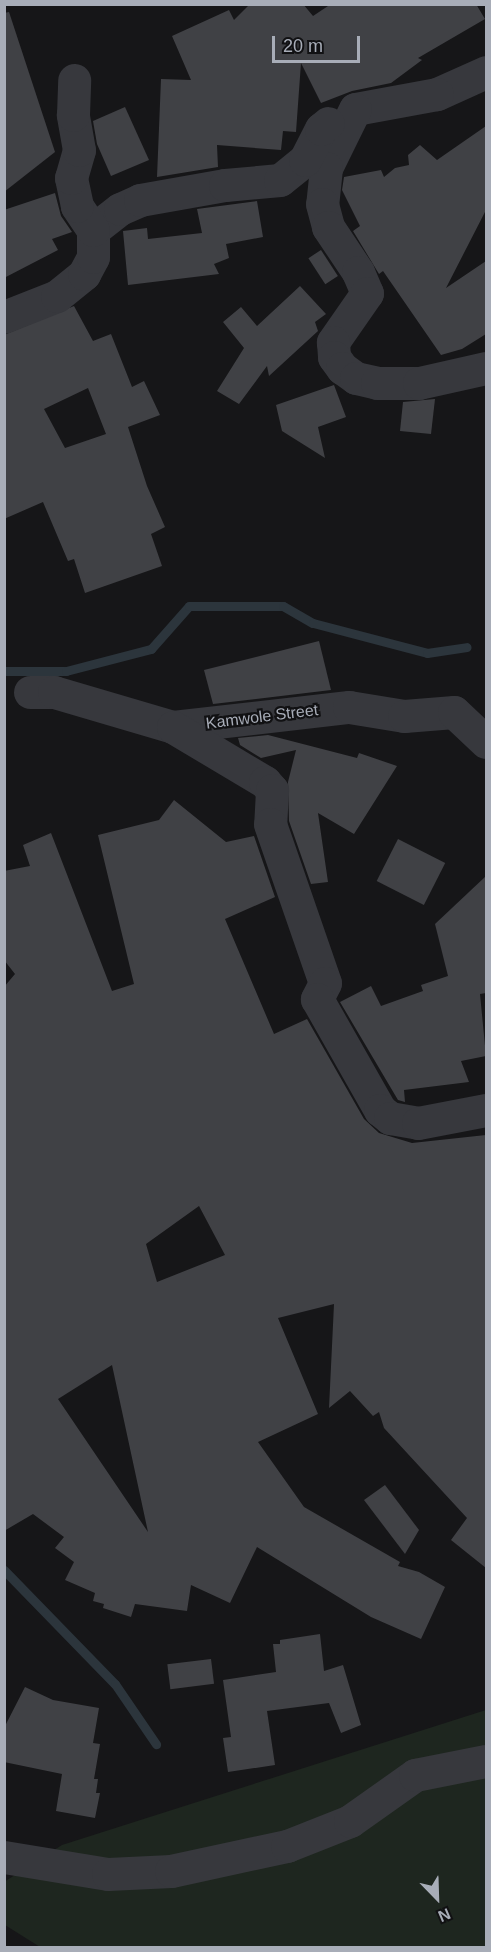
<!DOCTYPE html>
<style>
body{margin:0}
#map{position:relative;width:491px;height:1952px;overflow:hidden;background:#161618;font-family:Arial,sans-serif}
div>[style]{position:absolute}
.green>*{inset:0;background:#1e261f}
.stream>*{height:9px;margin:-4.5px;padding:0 4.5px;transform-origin:4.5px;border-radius:4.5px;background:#2c353c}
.building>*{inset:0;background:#404145;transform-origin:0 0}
.minor>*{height:33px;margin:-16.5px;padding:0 16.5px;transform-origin:16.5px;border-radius:16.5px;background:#37383d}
span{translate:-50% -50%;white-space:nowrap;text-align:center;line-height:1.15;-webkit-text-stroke:4.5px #111113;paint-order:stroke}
.street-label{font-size:16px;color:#a8adb8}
.frame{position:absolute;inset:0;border:6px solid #a8adb8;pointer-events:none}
.north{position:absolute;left:407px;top:1868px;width:60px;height:60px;-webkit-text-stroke:4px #111113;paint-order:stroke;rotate:157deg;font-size:16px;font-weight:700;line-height:24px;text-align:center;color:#a8adb8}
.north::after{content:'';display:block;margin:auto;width:21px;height:27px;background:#a8adb8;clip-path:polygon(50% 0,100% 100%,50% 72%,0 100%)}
.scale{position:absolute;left:272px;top:36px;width:88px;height:27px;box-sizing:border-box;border:3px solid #a8adb8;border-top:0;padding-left:8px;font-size:18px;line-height:21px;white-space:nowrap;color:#a8adb8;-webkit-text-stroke:4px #111113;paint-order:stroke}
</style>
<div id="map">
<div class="green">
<div style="clip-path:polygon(486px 1710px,486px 1947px,40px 1947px,5px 1925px,4px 1882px,62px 1845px)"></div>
</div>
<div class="stream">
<div style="left:4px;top:671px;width:62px"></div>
<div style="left:66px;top:671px;width:88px;rotate:-14.5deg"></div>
<div style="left:151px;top:649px;width:57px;rotate:-48.5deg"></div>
<div style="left:189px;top:606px;width:94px"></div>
<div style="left:283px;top:606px;width:34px;rotate:30deg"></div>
<div style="left:313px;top:623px;width:118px;rotate:14.7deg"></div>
<div style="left:427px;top:653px;width:40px;rotate:-8.5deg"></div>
<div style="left:4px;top:1570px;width:159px;rotate:45.8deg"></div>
<div style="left:115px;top:1684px;width:73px;rotate:55.7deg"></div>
</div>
<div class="building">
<div style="clip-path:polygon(250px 4px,303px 4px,313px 16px,331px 4px,476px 4px,485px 19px,418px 58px,422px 60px,391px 83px,352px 91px,321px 103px,301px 63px,296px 132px,283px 131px,281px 150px,217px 145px,218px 167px,157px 177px,161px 79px,191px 80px,172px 36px,229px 10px,234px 20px)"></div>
<div style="clip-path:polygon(9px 12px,55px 152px,4px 192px,4px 13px)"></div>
<div style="clip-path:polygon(125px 107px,149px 160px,111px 176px,97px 144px,93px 121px)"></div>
<div style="clip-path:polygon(486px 126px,486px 210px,446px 288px,486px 261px,486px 334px,462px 349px,441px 355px,383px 271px,379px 274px,353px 231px,360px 226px,342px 190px,344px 177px,381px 170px,384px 177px,395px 168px,409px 165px,408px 155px,420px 145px,437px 160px)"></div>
<div style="clip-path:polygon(55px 193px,61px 216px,72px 232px,52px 239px,58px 250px,4px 278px,4px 210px)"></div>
<div style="clip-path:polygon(257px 201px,263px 237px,226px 244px,229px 258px,214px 264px,219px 274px,128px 285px,123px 231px,147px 228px,148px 239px,202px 233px,197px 209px)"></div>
<div style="left:321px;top:250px;width:31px;height:15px;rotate:57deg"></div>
<div style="clip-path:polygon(300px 286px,326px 314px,315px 322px,318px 331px,269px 376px,267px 366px,239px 404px,217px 391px,244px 348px,223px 322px,241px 307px,257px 326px)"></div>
<div style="clip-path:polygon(evenodd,74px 306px,93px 341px,111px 334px,132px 387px,144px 381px,160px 415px,128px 427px,147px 486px,165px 527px,151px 534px,162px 566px,85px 593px,74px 559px,68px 561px,43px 502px,4px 519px,4px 335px,74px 306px,88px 388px,106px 434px,65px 448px,44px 409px,88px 388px)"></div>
<div style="clip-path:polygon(334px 385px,346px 417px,318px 427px,325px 458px,282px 431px,276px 405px)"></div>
<div style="clip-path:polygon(435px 399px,431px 434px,400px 431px,403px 402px)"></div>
<div style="clip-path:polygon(319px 641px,331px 690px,213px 704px,204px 670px)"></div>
<div style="clip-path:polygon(268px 735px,357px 758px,359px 753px,397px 766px,354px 834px,318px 813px,328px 882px,311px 884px,289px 821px,288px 782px,296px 750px,261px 758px,240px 745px,238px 738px)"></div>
<div style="clip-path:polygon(evenodd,174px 800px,226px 842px,254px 836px,275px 897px,225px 919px,274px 1034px,307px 1019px,364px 1119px,379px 1133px,412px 1143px,486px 1135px,486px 1568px,451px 1540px,467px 1518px,384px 1428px,379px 1412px,373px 1416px,350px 1391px,329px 1408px,334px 1304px,278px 1318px,318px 1414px,258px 1442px,304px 1507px,400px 1562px,398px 1566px,419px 1572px,445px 1587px,421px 1639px,371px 1617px,257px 1547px,230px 1603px,191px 1585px,187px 1611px,135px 1604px,131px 1617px,103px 1608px,104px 1604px,93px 1601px,95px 1593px,65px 1580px,74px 1562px,55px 1548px,64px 1537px,33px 1514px,4px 1531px,4px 987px,15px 974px,4px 960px,4px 871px,30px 866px,23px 845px,51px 833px,112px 991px,134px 984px,98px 835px,159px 820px,174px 800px,199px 1206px,225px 1255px,157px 1282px,146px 1244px,199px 1206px,174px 800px,112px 1365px,148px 1532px,58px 1399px,112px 1365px)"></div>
<div style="left:398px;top:839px;width:53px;height:47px;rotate:27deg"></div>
<div style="clip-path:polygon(486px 876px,486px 993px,480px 994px,486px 1056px,461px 1061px,469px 1082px,404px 1090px,405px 1102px,398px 1100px,340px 1002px,371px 986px,381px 1006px,423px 991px,421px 985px,448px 976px,435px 924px)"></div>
<div style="clip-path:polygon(385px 1485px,419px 1530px,405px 1554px,364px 1500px)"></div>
<div style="clip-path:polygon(320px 1634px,324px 1671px,343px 1665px,361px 1725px,341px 1733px,329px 1703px,267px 1711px,275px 1765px,228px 1772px,223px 1738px,231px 1737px,223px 1680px,276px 1672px,273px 1644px,280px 1644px,280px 1640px)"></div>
<div style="left:211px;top:1659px;width:25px;height:44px;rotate:83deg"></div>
<div style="clip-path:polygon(25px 1687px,53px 1700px,99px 1708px,93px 1743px,100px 1744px,94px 1779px,98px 1779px,96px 1793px,100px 1793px,95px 1818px,56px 1811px,62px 1774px,4px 1762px,4px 1728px)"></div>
</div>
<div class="minor">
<div style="left:486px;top:72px;width:54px;rotate:155.8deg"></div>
<div style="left:437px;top:94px;width:83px;rotate:169.6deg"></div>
<div style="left:355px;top:109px;width:66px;rotate:116.2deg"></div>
<div style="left:326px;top:168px;width:36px;rotate:96deg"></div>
<div style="left:322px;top:204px;width:24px;rotate:75deg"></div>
<div style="left:328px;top:227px;width:54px;rotate:56.3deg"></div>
<div style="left:358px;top:272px;width:23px;rotate:67deg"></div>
<div style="left:367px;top:293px;width:60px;rotate:124.8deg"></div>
<div style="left:333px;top:342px;width:15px;rotate:86deg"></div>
<div style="left:334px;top:357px;width:14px;rotate:54deg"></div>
<div style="left:342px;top:368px;width:17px;rotate:36deg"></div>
<div style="left:356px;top:378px;width:22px;rotate:13deg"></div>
<div style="left:377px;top:383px;width:42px"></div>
<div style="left:419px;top:383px;width:69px;rotate:-12.6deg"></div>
<div style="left:93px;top:230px;width:34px;rotate:-38deg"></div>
<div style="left:120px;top:209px;width:22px;rotate:-24deg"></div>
<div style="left:140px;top:200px;width:86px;rotate:-10deg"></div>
<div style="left:225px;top:185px;width:55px;rotate:-5.2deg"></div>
<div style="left:280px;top:180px;width:32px;rotate:-39deg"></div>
<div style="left:305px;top:160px;width:35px;rotate:-63deg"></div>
<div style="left:321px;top:129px;width:9px;rotate:-41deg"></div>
<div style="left:4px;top:317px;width:57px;rotate:-21.6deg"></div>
<div style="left:57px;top:296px;width:35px;rotate:-39deg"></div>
<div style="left:84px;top:274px;width:19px;rotate:-62deg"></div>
<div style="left:93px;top:257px;width:27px;rotate:-90deg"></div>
<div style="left:93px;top:230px;width:29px;rotate:-124deg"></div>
<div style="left:77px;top:206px;width:29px;rotate:-102deg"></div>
<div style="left:71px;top:178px;width:29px;rotate:-74deg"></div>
<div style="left:79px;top:150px;width:36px;rotate:-100deg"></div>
<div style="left:73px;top:115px;width:35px;rotate:-88deg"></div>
<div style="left:30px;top:692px;width:24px"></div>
<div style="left:54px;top:692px;width:124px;rotate:16.4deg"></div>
<div style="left:173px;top:727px;width:177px;rotate:-6.5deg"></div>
<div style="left:349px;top:707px;width:56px;rotate:9.3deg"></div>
<div style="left:404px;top:716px;width:50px;rotate:-4.6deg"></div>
<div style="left:454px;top:712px;width:44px;rotate:43.2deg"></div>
<div style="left:173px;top:727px;width:107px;rotate:30.9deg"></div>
<div style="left:265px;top:782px;width:11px;rotate:49deg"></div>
<div style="left:272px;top:790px;width:34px;rotate:93deg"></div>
<div style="left:270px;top:824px;width:168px;rotate:70.9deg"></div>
<div style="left:325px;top:983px;width:18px;rotate:117deg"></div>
<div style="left:317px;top:999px;width:128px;rotate:60.4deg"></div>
<div style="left:380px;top:1110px;width:13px;rotate:39deg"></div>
<div style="left:390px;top:1118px;width:28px;rotate:10deg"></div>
<div style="left:418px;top:1123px;width:69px;rotate:-10.8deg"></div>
<div style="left:4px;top:1857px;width:105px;rotate:9.3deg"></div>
<div style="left:108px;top:1874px;width:63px;rotate:-2.7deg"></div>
<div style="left:171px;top:1871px;width:119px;rotate:-12.2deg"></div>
<div style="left:287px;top:1846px;width:68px;rotate:-21.6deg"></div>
<div style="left:350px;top:1821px;width:80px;rotate:-35.3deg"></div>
<div style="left:415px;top:1775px;width:72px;rotate:-11.2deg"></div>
</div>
<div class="street-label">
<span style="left:262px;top:717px;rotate:-7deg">Kamwole Street</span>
</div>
<div class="frame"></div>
<div class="north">N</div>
<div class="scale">20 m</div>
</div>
